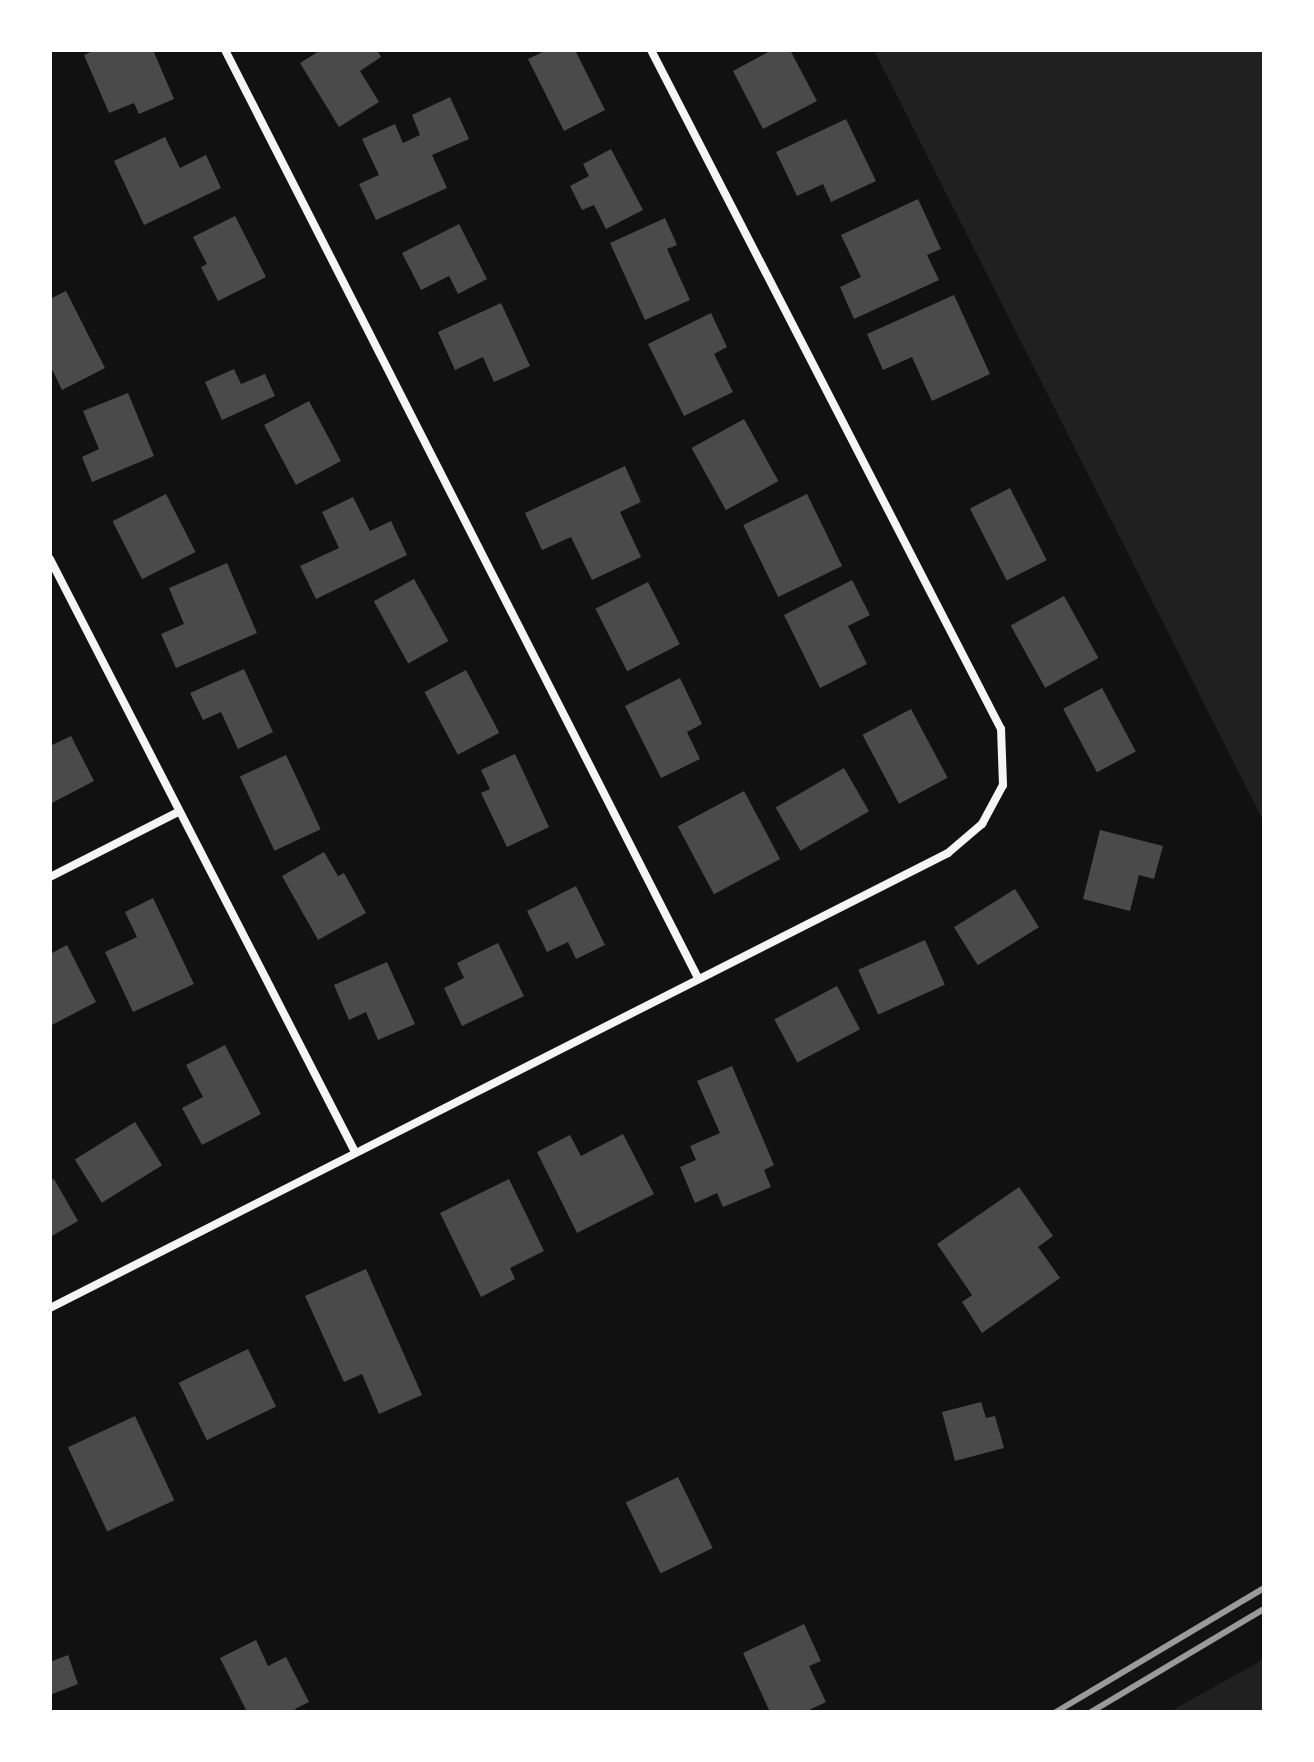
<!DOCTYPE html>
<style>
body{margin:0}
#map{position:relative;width:1314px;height:1762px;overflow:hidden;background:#111;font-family:"Fira Sans",sans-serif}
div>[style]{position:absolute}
.green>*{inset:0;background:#202020}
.building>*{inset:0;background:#4a4a4a;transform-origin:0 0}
.minor>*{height:8px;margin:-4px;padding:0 4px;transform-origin:4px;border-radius:4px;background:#f5f5f5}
.rail>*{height:6px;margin:-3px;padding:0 3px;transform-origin:3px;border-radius:3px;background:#9a9a9a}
span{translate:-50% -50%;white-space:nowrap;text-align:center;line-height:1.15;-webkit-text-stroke:8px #fff;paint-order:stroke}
.frame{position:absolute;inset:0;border:52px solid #fff;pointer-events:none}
</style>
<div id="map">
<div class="green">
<div style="clip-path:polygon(874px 50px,1264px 50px,1264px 822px,1013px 326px)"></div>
<div style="clip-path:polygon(1264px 1659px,1264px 1712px,1169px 1712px)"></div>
</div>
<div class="building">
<div style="clip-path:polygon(95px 50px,153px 50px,174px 99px,139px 114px,134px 103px,109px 113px,84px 55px)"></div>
<div style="clip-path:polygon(321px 50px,377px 50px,381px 57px,360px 71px,379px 102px,339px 127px,300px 63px)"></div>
<div style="clip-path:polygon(547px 50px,575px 50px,605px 110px,564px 131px,528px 59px)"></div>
<div style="clip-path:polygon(772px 50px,790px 50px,817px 101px,763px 129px,733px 71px)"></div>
<div style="clip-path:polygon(450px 97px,469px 139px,432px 155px,447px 188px,376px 220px,359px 184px,379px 175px,362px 139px,395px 124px,403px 143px,420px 135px,412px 115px)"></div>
<div style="clip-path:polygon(846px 119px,876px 181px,831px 202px,823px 184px,797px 196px,776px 152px)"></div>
<div style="clip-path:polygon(165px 137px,180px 168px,206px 155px,221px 188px,144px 225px,114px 161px)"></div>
<div style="clip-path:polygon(611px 149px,643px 210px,606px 229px,594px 205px,582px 210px,570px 186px,589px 176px,583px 164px)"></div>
<div style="clip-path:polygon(918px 199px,941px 249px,927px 255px,939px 280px,854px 319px,840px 287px,861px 277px,841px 235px)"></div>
<div style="clip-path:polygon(235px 216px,266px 277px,218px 301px,201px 267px,207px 264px,193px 237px)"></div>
<div style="clip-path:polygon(665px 218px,677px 245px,667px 249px,690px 300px,645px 320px,610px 243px)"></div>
<div style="clip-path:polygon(459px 224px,487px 279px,458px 294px,449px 276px,421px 290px,402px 253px)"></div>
<div style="clip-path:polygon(66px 291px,105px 368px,62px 390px,50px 365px,50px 299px)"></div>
<div style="clip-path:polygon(954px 295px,990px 374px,932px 401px,912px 357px,883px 370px,867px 334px)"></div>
<div style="clip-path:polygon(501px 303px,530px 366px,494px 382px,483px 357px,455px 370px,438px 332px)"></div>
<div style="clip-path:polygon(711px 313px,727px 347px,714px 354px,733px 392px,684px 416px,648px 344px)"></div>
<div style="clip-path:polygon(234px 369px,241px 384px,265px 374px,275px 396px,222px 420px,205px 382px)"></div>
<div style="clip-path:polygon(128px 393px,154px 456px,92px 482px,82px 457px,99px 449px,83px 411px)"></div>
<div style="left:309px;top:401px;width:68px;height:51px;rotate:62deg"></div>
<div style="left:744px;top:419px;width:71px;height:60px;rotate:61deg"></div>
<div style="clip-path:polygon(625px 466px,641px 502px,620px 512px,641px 557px,592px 580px,571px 537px,542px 550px,525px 513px)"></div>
<div style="left:1010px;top:488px;width:81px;height:45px;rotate:63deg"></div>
<div style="left:166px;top:494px;width:65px;height:60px;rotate:63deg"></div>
<div style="left:807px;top:494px;width:80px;height:71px;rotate:64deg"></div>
<div style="clip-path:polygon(353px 497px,370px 531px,391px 521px,407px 555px,316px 599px,300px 566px,339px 548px,322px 512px)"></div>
<div style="clip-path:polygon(227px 563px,257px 633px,176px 668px,161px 634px,184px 624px,169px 588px)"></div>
<div style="left:414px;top:579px;width:71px;height:46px;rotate:61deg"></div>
<div style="clip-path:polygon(852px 580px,870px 615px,848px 626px,867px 664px,820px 688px,784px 615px)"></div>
<div style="left:648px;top:582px;width:70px;height:59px;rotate:63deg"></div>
<div style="left:1064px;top:596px;width:71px;height:61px;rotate:61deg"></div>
<div style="clip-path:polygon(244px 669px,273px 732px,238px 749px,221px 712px,203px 720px,190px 693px)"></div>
<div style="left:466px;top:670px;width:71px;height:47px;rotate:62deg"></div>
<div style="clip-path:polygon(680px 678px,702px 724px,687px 732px,700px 759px,661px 778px,625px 706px)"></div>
<div style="left:1102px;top:688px;width:72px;height:44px;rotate:62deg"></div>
<div style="left:911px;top:709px;width:78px;height:55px;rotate:62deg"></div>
<div style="clip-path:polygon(71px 736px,94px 781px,50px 804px,50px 746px)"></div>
<div style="clip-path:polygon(515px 754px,549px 827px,507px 847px,481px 793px,490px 789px,481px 770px)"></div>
<div style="left:286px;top:755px;width:82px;height:51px;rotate:65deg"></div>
<div style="left:844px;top:768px;width:50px;height:79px;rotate:60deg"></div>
<div style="left:744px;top:791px;width:77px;height:75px;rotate:62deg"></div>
<div style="clip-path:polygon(1100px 830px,1163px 846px,1154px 879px,1139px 875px,1130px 911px,1083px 899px)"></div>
<div style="clip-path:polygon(324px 852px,338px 876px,344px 873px,366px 913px,318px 940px,282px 876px)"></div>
<div style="clip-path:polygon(576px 886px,605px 945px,576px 959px,568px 942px,547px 952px,527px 911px)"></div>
<div style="left:1015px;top:889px;width:45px;height:72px;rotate:58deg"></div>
<div style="clip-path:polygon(153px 898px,194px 984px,133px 1012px,105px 952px,137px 937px,125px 912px)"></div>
<div style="left:925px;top:940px;width:49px;height:73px;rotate:66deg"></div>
<div style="clip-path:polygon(498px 943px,524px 996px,462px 1026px,444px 988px,464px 978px,457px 963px)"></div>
<div style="clip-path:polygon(67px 945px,96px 1002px,50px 1026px,50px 954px)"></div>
<div style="clip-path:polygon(387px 962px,415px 1024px,378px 1040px,366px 1012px,349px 1020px,334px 985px)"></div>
<div style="left:837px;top:986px;width:49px;height:71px;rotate:62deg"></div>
<div style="clip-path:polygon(225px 1045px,261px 1114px,202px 1145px,182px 1108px,203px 1097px,186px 1065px)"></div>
<div style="clip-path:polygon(732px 1066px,774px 1165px,764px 1170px,771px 1187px,723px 1207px,717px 1193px,695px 1203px,680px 1167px,696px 1160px,690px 1146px,720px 1133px,697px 1081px)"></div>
<div style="left:135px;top:1122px;width:51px;height:71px;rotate:58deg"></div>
<div style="clip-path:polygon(623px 1134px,654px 1194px,577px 1233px,537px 1152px,570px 1135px,581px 1156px)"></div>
<div style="clip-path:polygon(54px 1179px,78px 1221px,50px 1237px,50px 1181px)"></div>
<div style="clip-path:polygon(509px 1179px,544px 1251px,510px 1268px,515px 1279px,481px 1297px,440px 1213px)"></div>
<div style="clip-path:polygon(1019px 1187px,1053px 1236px,1038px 1247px,1060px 1278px,982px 1333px,962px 1302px,972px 1295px,937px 1244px)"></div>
<div style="clip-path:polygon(366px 1269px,422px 1395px,379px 1414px,362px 1374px,344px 1382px,305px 1296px)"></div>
<div style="left:248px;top:1349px;width:64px;height:77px;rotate:64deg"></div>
<div style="clip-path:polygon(981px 1402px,986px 1418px,995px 1416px,1004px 1448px,955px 1461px,942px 1412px)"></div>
<div style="left:135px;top:1416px;width:93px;height:74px;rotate:65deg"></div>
<div style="left:678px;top:1477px;width:79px;height:58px;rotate:64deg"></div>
<div style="clip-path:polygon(804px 1624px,821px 1661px,809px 1666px,826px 1702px,805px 1712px,770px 1712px,743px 1653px)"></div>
<div style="clip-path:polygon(256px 1640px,268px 1666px,286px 1657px,309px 1702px,295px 1709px,296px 1712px,247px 1712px,220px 1658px)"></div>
<div style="clip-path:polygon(68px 1655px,78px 1684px,50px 1695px,50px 1662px)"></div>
</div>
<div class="minor">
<div style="left:225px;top:50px;width:1042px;rotate:62.99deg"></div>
<div style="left:50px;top:559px;width:667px;rotate:62.78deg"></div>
<div style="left:50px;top:877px;width:144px;rotate:-26.9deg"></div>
<div style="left:50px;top:1308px;width:1007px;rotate:-26.87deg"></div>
<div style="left:948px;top:853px;width:45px;rotate:-40.5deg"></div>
<div style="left:982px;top:824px;width:44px;rotate:-61.7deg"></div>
<div style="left:1003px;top:785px;width:56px;rotate:-92deg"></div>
<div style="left:1001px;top:729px;width:764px;rotate:-117.27deg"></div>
</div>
<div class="rail">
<div style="left:1056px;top:1712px;width:242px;rotate:-30.8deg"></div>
<div style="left:1091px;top:1712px;width:201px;rotate:-30.8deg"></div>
</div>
<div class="frame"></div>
</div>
